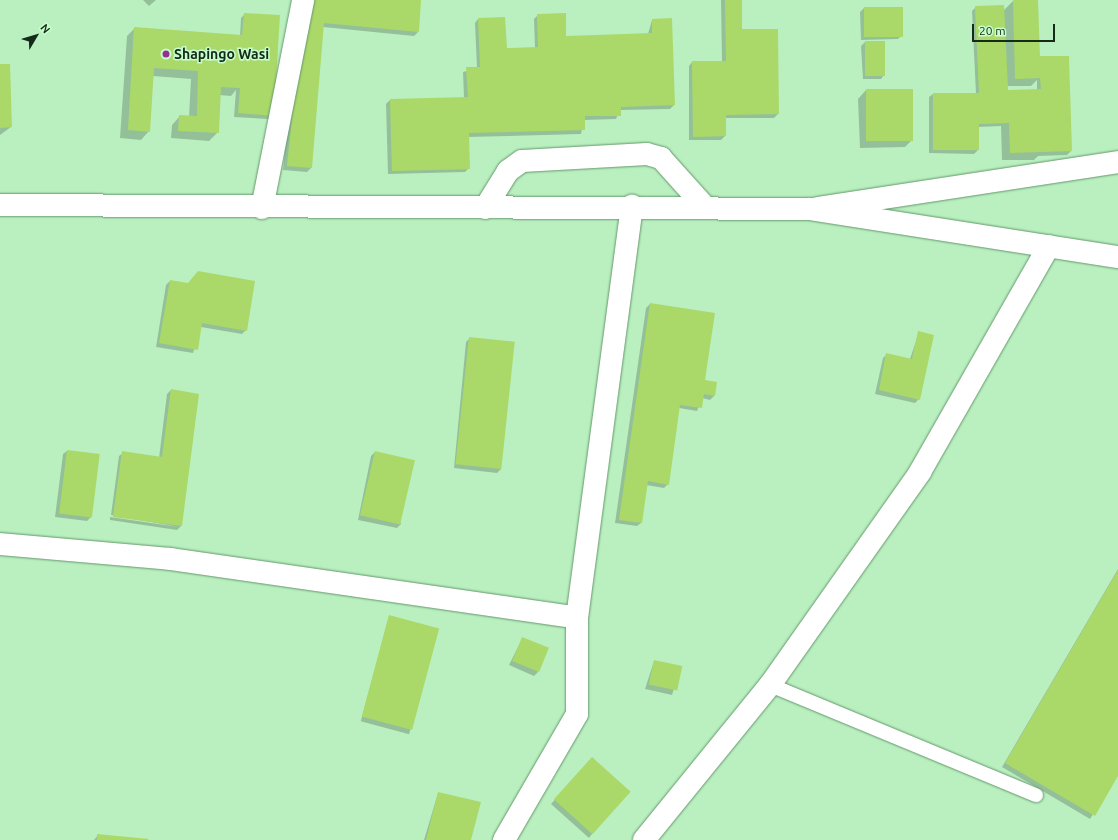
<!DOCTYPE html>
<style>
body{margin:0}
#map{position:relative;width:1118px;height:840px;overflow:hidden;background:#baf0c0;font-family:Ubuntu,sans-serif}
div>[style]{position:absolute}
.shadow>*{inset:0;background:#0003;transform-origin:0 0}
.building>*{inset:0;background:#abd969;transform-origin:0 0}
.roads{filter:drop-shadow(0 0 1px #65986c) drop-shadow(0 0 1px #65986c)}
.service>*{height:14px;margin:-7px;padding:0 7px;transform-origin:7px;border-radius:7px;background:#fff}
.minor>*{height:22px;margin:-11px;padding:0 11px;transform-origin:11px;border-radius:11px;background:#fff}
.trunk>*{height:22px;margin:-11px;padding:0 11px;transform-origin:11px;border-radius:11px;background:#fff}
.dots>*{width:11px;height:11px;translate:-50% -50%;box-sizing:border-box;border:2px solid #c7fecd;border-radius:50%}
span{translate:-50% -50%;white-space:nowrap;text-align:center;line-height:1.15;-webkit-text-stroke:3px #c7fecd;paint-order:stroke}
.poi-label{font-size:14px;color:#152a18;font-weight:700}
.left{translate:0 -50%;text-align:left}
.north{position:absolute;left:16px;top:16px;width:40px;height:40px;-webkit-text-stroke:3px #c7fecd;paint-order:stroke;rotate:52deg;font-size:11px;font-weight:700;line-height:16px;text-align:center;color:#152a18}
.north::after{content:'';display:block;margin:auto;width:14px;height:18px;background:#152a18;clip-path:polygon(50% 0,100% 100%,50% 72%,0 100%)}
.scale{position:absolute;left:972px;top:24px;width:83px;height:18px;box-sizing:border-box;border:2px solid #152a18;border-top:0;padding-left:5px;font-size:12px;line-height:14px;white-space:nowrap;color:#152a18;-webkit-text-stroke:3px #c7fecd;paint-order:stroke}
</style>
<div id="map">
<div class="shadow">
<div style="clip-path:polygon(143px 0,156px 0,149px 6px)"></div>
<div style="clip-path:polygon(301px 0,420px 0,418px 32px,414px 36px,323px 27px,311px 168px,307px 172px,283px 170px)"></div>
<div style="clip-path:polygon(721px 0,741px 0,741px 30px,778px 114px,774px 118px,725px 118px,725px 136px,721px 140px,689px 140px,689px 66px,692px 62px,722px 62px)"></div>
<div style="clip-path:polygon(evenodd,1013px 1px,1039px 58px,1071px 151px,1067px 155px,1038px 156px,1034px 160px,1002px 160px,1001px 126px,978px 127px,978px 150px,974px 154px,929px 153px,929px 97px,933px 94px,976px 94px,972px 11px,976px 7px,1003px 11px,1013px 1px,1037px 80px,1037px 90px,1007px 91px,1007px 86px,1031px 86px,1037px 80px)"></div>
<div style="clip-path:polygon(864px 8px,902px 35px,898px 39px,861px 40px,860px 12px)"></div>
<div style="clip-path:polygon(245px 14px,279px 16px,269px 119px,234px 117px,236px 90px,231px 96px,219px 95px,218px 132px,209px 141px,171px 138px,172px 125px,180px 116px,189px 117px,191px 79px,153px 76px,149px 131px,141px 140px,120px 138px,127px 36px,135px 28px,240px 36px,241px 18px)"></div>
<div style="clip-path:polygon(538px 15px,565px 37px,648px 34px,652px 20px,674px 105px,670px 109px,620px 110px,616px 119px,584px 120px,581px 134px,468px 137px,469px 168px,465px 172px,388px 174px,386px 104px,390px 100px,464px 98px,463px 72px,477px 68px,475px 23px,478px 19px,506px 49px,535px 48px,534px 19px)"></div>
<div style="clip-path:polygon(865px 42px,884px 75px,881px 79px,863px 79px,861px 46px)"></div>
<div style="clip-path:polygon(0 65px,11px 127px,0 135px)"></div>
<div style="clip-path:polygon(866px 90px,912px 90px,913px 139px,905px 147px,860px 148px,858px 99px)"></div>
<div style="clip-path:polygon(170px 281px,246px 330px,242px 334px,201px 327px,193px 353px,156px 347px,166px 285px)"></div>
<div style="clip-path:polygon(650px 304px,704px 381px,716px 383px,714px 396px,710px 400px,702px 398px,697px 411px,679px 408px,668px 484px,664px 488px,646px 485px,641px 523px,637px 526px,615px 523px,646px 308px)"></div>
<div style="clip-path:polygon(919px 332px,919px 399px,915px 403px,875px 394px,883px 358px,887px 354px,910px 359px)"></div>
<div style="clip-path:polygon(470px 338px,501px 469px,497px 473px,454px 468px,466px 342px)"></div>
<div style="clip-path:polygon(171px 390px,181px 526px,177px 530px,110px 520px,110px 517px,179px 527px,111px 515px,119px 456px,123px 453px,159px 458px,167px 394px)"></div>
<div style="clip-path:polygon(67px 451px,91px 517px,87px 521px,55px 517px,63px 454px)"></div>
<div style="clip-path:polygon(375px 452px,401px 524px,397px 528px,358px 520px,371px 456px)"></div>
<div style="clip-path:polygon(1118px 569px,1118px 774px,1090px 819px,1002px 767px)"></div>
<div style="left:389px;top:616px;width:50px;height:109px;rotate:15deg"></div>
<div style="clip-path:polygon(522px 639px,538px 672px,534px 676px,509px 665px)"></div>
<div style="clip-path:polygon(654px 661px,681px 667px,672px 695px,645px 689px)"></div>
<div style="clip-path:polygon(588px 762px,592px 834px,589px 838px,551px 804px)"></div>
<div style="clip-path:polygon(438px 793px,470px 840px,424px 840px)"></div>
<div style="clip-path:polygon(98px 835px,149px 840px,94px 840px)"></div>
</div>
<div class="building">
<div style="clip-path:polygon(304px 0,421px 0,419px 32px,324px 23px,312px 168px,287px 166px)"></div>
<div style="clip-path:polygon(725px 0,742px 0,742px 29px,778px 29px,779px 114px,726px 115px,726px 136px,693px 137px,692px 61px,726px 61px)"></div>
<div style="clip-path:polygon(1013px 0,1038px 0,1040px 56px,1069px 56px,1072px 151px,1010px 153px,1009px 123px,979px 124px,979px 150px,933px 150px,933px 93px,979px 93px,975px 6px,1004px 5px,1008px 90px,1041px 89px,1040px 78px,1015px 79px)"></div>
<div style="left:864px;top:7px;width:39px;height:30px"></div>
<div style="clip-path:polygon(244px 13px,280px 15px,274px 116px,238px 113px,240px 88px,221px 87px,219px 133px,178px 131px,179px 115px,197px 116px,198px 71px,154px 68px,150px 132px,128px 130px,134px 27px,242px 35px)"></div>
<div style="clip-path:polygon(566px 13px,566px 36px,652px 33px,652px 19px,672px 18px,675px 105px,621px 107px,621px 116px,585px 116px,585px 130px,469px 133px,470px 169px,392px 171px,390px 99px,468px 97px,466px 67px,480px 67px,478px 18px,505px 17px,507px 48px,538px 47px,537px 14px)"></div>
<div style="left:865px;top:41px;width:20px;height:35px"></div>
<div style="clip-path:polygon(0 64px,10px 64px,12px 127px,0 128px)"></div>
<div style="left:866px;top:89px;width:47px;height:52px"></div>
<div style="clip-path:polygon(198px 271px,255px 281px,247px 331px,202px 323px,198px 350px,159px 343px,170px 280px,188px 283px)"></div>
<div style="clip-path:polygon(650px 303px,715px 313px,705px 380px,717px 382px,715px 396px,704px 394px,702px 408px,680px 405px,669px 485px,648px 481px,642px 523px,619px 520px)"></div>
<div style="clip-path:polygon(918px 331px,934px 335px,920px 400px,879px 390px,886px 353px,912px 359px)"></div>
<div style="left:469px;top:337px;width:46px;height:128px;rotate:6deg"></div>
<div style="clip-path:polygon(171px 389px,199px 394px,182px 526px,113px 517px,122px 451px,162px 457px)"></div>
<div style="left:67px;top:450px;width:33px;height:64px;rotate:7deg"></div>
<div style="left:375px;top:451px;width:41px;height:66px;rotate:13deg"></div>
<div style="clip-path:polygon(1118px 570px,1118px 776px,1095px 816px,1005px 763px)"></div>
<div style="left:389px;top:615px;width:52px;height:105px;rotate:15deg"></div>
<div style="left:522px;top:637px;width:29px;height:26px;rotate:22deg"></div>
<div style="left:654px;top:660px;width:29px;height:25px;rotate:12deg"></div>
<div style="left:592px;top:757px;width:52px;height:57px;rotate:42deg"></div>
<div style="clip-path:polygon(438px 792px,481px 802px,471px 840px,426px 840px)"></div>
<div style="clip-path:polygon(97px 834px,149px 839px,148px 840px,97px 840px)"></div>
</div>
<div class="roads">
<div class="service">
<div style="left:770px;top:685px;width:288px;rotate:22.5deg"></div>
</div>
<div class="minor">
<div style="left:262px;top:208px;width:212px;rotate:-78.8deg"></div>
<div style="left:485px;top:208px;width:44px;rotate:-58.1deg"></div>
<div style="left:508px;top:171px;width:17px;rotate:-36deg"></div>
<div style="left:522px;top:161px;width:125px;rotate:-3.2deg"></div>
<div style="left:647px;top:154px;width:15px;rotate:16deg"></div>
<div style="left:661px;top:158px;width:66px;rotate:48.1deg"></div>
<div style="left:818px;top:208px;width:304px;rotate:-8.7deg"></div>
<div style="left:0;top:544px;width:171px;rotate:5deg"></div>
<div style="left:170px;top:559px;width:411px;rotate:8.2deg"></div>
<div style="left:504px;top:840px;width:146px;rotate:-59.9deg"></div>
<div style="left:577px;top:714px;width:96px;rotate:-90deg"></div>
<div style="left:577px;top:618px;width:416px;rotate:-82.4deg"></div>
<div style="left:644px;top:840px;width:200px;rotate:-50.9deg"></div>
<div style="left:770px;top:685px;width:261px;rotate:-54.8deg"></div>
<div style="left:920px;top:472px;width:260px;rotate:-60.3deg"></div>
</div>
<div class="trunk">
<div style="left:0;top:205px;width:810px;rotate:0.28deg"></div>
<div style="left:810px;top:209px;width:312px;rotate:8.9deg"></div>
</div>
</div>
<div class="dots">
<div style="left:166px;top:54px;background:#942f94"></div>
</div>
<div class="poi-label">
<span class="left" style="left:174px;top:54px">Shapingo Wasi</span>
</div>
<div class="north">N</div>
<div class="scale">20 m</div>
</div>
